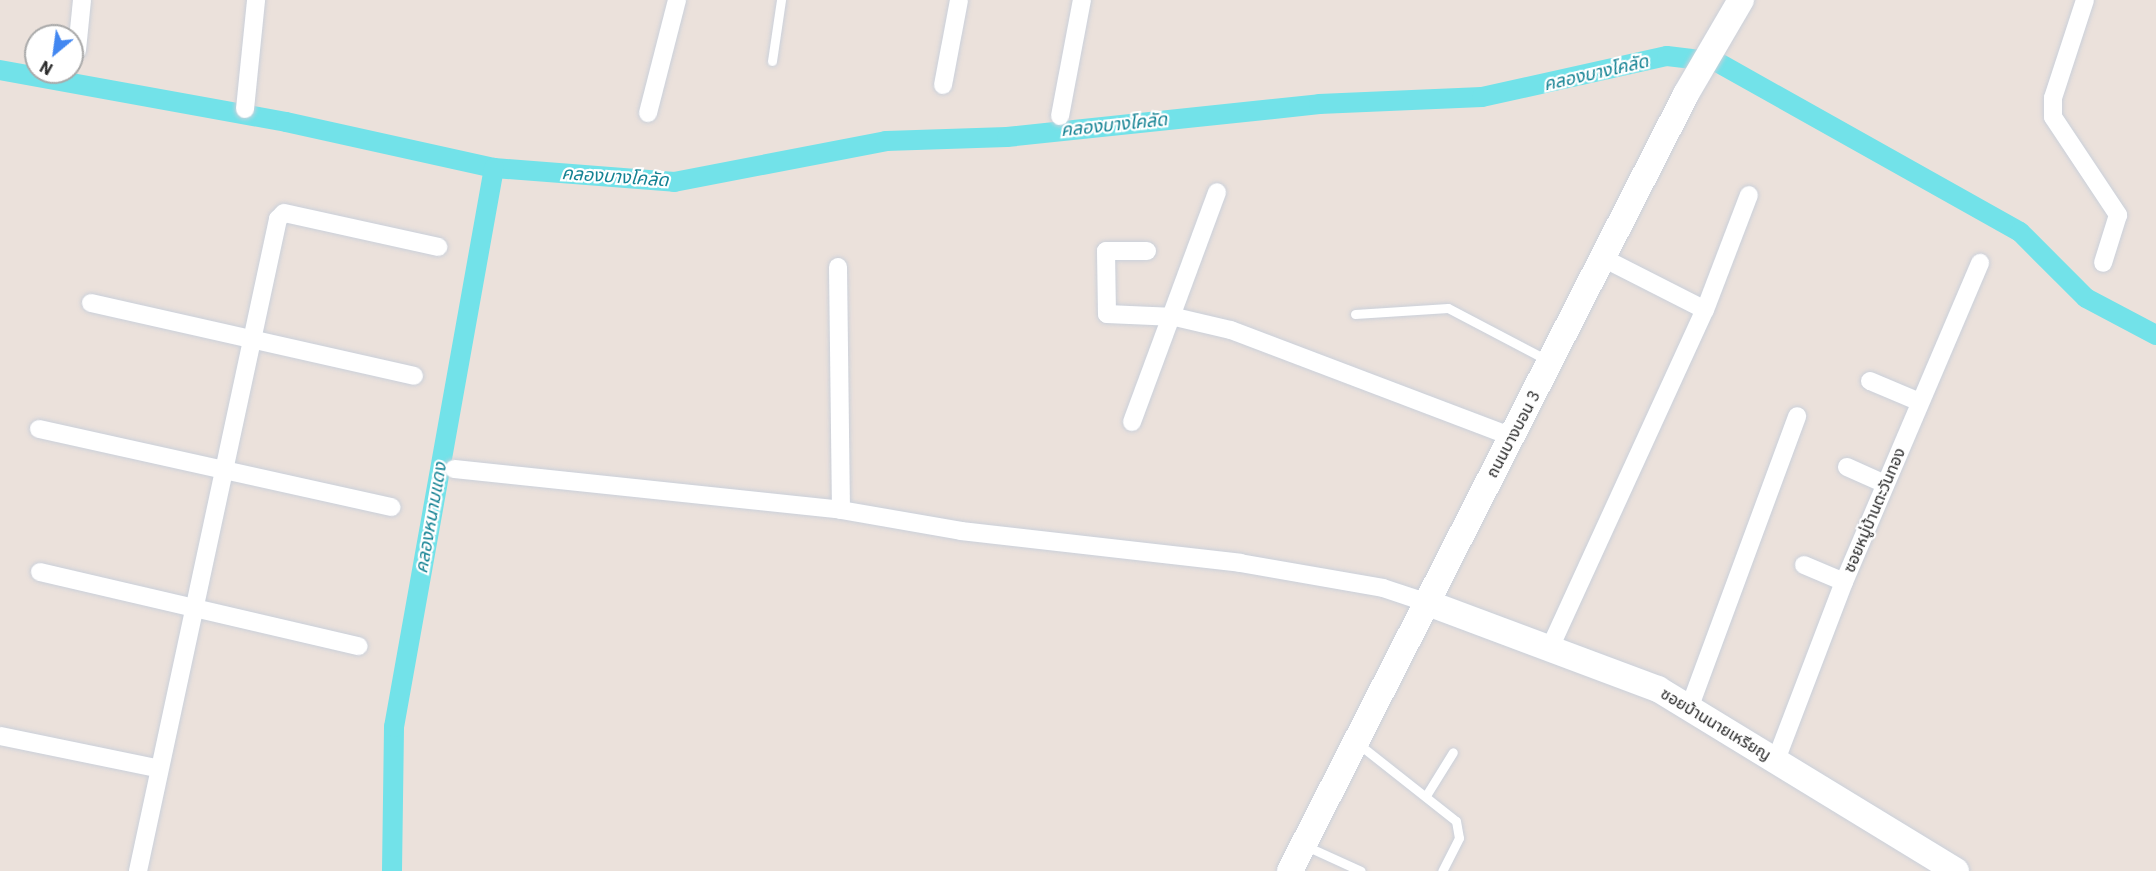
<!DOCTYPE html>
<meta charset="utf-8">
<style>
body{margin:0}
#map{position:relative;width:2156px;height:871px;overflow:hidden;background:#ebe1db;font-family:"IBM Plex Sans","Noto Sans Thai",sans-serif}
div>[style]{position:absolute}
.canal>*{height:20px;margin:-10px;padding:0 10px;transform-origin:10px;border-radius:10px;background:#72e2e9}
.roads{filter:drop-shadow(0 0 2px #cad0da) drop-shadow(0 0 2px #cad0da)}
.lane>*{height:9px;margin:-4.5px;padding:0 4.5px;transform-origin:4.5px;border-radius:4.5px;background:#fff}
.street>*{height:18px;margin:-9px;padding:0 9px;transform-origin:9px;border-radius:9px;background:#fff}
.secondary>*{height:26px;margin:-13px;padding:0 13px;transform-origin:13px;border-radius:13px;background:#fff}
span{translate:-50% -50%;white-space:nowrap;text-align:center;line-height:1.15;-webkit-text-stroke:4.5px #fff;paint-order:stroke}
.street-label{font-size:16px;color:#292929}
.water-label{font-size:18px;color:#138293;font-style:italic}
.north{position:absolute;left:24px;top:24px;width:60px;height:60px;box-sizing:border-box;background:#fff;border:2px solid #a9a9a9;border-radius:50%;rotate:209deg;font-size:16px;font-weight:700;line-height:24px;text-align:center;color:#292929}
.north::after{content:'';display:block;margin:auto;width:21px;height:27px;background:#4287f1;clip-path:polygon(50% 0,100% 100%,50% 72%,0 100%)}
</style>
<div id="map">
<div class="canal">
<div style="left:0;top:70px;width:291px;rotate:10.3deg"></div>
<div style="left:286px;top:122px;width:213px;rotate:12.5deg"></div>
<div style="left:494px;top:168px;width:181px;rotate:4.4deg"></div>
<div style="left:674px;top:182px;width:216px;rotate:-10.9deg"></div>
<div style="left:886px;top:141px;width:121px;rotate:-1.9deg"></div>
<div style="left:1007px;top:137px;width:314px;rotate:-6deg"></div>
<div style="left:1319px;top:104px;width:163px;rotate:-2.5deg"></div>
<div style="left:1482px;top:97px;width:189px;rotate:-12.5deg"></div>
<div style="left:1667px;top:56px;width:50px;rotate:6.8deg"></div>
<div style="left:1717px;top:62px;width:347px;rotate:29.3deg"></div>
<div style="left:2020px;top:232px;width:93px;rotate:45deg"></div>
<div style="left:2086px;top:298px;width:79px;rotate:27.9deg"></div>
<div style="left:392px;top:871px;width:144px;rotate:-89.2deg"></div>
<div style="left:394px;top:727px;width:568px;rotate:-79.86deg"></div>
</div>
<div class="roads">
<div class="lane">
<div style="left:772px;top:61px;width:62px;rotate:-81.6deg"></div>
<div style="left:1355px;top:314px;width:93px;rotate:-3.7deg"></div>
<div style="left:1448px;top:308px;width:114px;rotate:27.7deg"></div>
<div style="left:1356px;top:742px;width:127px;rotate:38.3deg"></div>
<div style="left:1456px;top:821px;width:17px;rotate:80deg"></div>
<div style="left:1459px;top:838px;width:37px;rotate:117deg"></div>
<div style="left:1427px;top:794px;width:49px;rotate:-58.2deg"></div>
<div style="left:1306px;top:846px;width:60px;rotate:24.4deg"></div>
</div>
<div class="street">
<div style="left:2085px;top:0;width:103px;rotate:108.1deg"></div>
<div style="left:2053px;top:98px;width:19px;rotate:90deg"></div>
<div style="left:2053px;top:117px;width:118px;rotate:56.4deg"></div>
<div style="left:2118px;top:215px;width:50px;rotate:107.4deg"></div>
<div style="left:77px;top:50px;width:50px;rotate:-84.3deg"></div>
<div style="left:943px;top:85px;width:86px;rotate:-79.3deg"></div>
<div style="left:245px;top:109px;width:110px;rotate:-84.2deg"></div>
<div style="left:648px;top:113px;width:117px;rotate:-75.6deg"></div>
<div style="left:1060px;top:116px;width:118px;rotate:-79.3deg"></div>
<div style="left:1147px;top:251px;width:41px;rotate:180deg"></div>
<div style="left:1106px;top:251px;width:63px;rotate:89.1deg"></div>
<div style="left:1107px;top:314px;width:68px;rotate:2.5deg"></div>
<div style="left:1175px;top:317px;width:57px;rotate:13.1deg"></div>
<div style="left:1231px;top:330px;width:301px;rotate:20.8deg"></div>
<div style="left:1605px;top:259px;width:112px;rotate:27deg"></div>
<div style="left:838px;top:267px;width:243px;rotate:89.3deg"></div>
<div style="left:91px;top:303px;width:331px;rotate:12.7deg"></div>
<div style="left:1870px;top:381px;width:54px;rotate:22.8deg"></div>
<div style="left:1132px;top:422px;width:245px;rotate:-69.7deg"></div>
<div style="left:39px;top:429px;width:361px;rotate:12.5deg"></div>
<div style="left:1847px;top:467px;width:42px;rotate:24.1deg"></div>
<div style="left:454px;top:469px;width:389px;rotate:6deg"></div>
<div style="left:841px;top:510px;width:122px;rotate:9.9deg"></div>
<div style="left:961px;top:531px;width:281px;rotate:6.5deg"></div>
<div style="left:1240px;top:563px;width:145px;rotate:9.9deg"></div>
<div style="left:1383px;top:588px;width:44px;rotate:18.4deg"></div>
<div style="left:1804px;top:565px;width:43px;rotate:23deg"></div>
<div style="left:40px;top:572px;width:327px;rotate:13.1deg"></div>
<div style="left:1549px;top:650px;width:374px;rotate:-65.4deg"></div>
<div style="left:1705px;top:310px;width:123px;rotate:-69.1deg"></div>
<div style="left:1690px;top:706px;width:309px;rotate:-69.7deg"></div>
<div style="left:0;top:736px;width:159px;rotate:11.6deg"></div>
<div style="left:1776px;top:760px;width:191px;rotate:-69.1deg"></div>
<div style="left:1844px;top:582px;width:347px;rotate:-66.9deg"></div>
<div style="left:138px;top:871px;width:667px;rotate:-77.88deg"></div>
<div style="left:278px;top:219px;width:8px;rotate:-45deg"></div>
<div style="left:284px;top:213px;width:158px;rotate:12.4deg"></div>
</div>
<div class="secondary">
<div style="left:1425px;top:602px;width:249px;rotate:20.5deg"></div>
<div style="left:1658px;top:689px;width:349px;rotate:31.4deg"></div>
<div style="left:1290px;top:871px;width:872px;rotate:-62.99deg"></div>
<div style="left:1686px;top:94px;width:109px;rotate:-59.7deg"></div>
</div>
</div>
<div class="street-label">
<span style="left:1513px;top:434px;rotate:-62deg">ถนนบางบอน 3</span>
<span style="left:1874px;top:510px;rotate:-67deg">ซอยหมู่บ้านตะวันทอง</span>
<span style="left:1716px;top:724px;rotate:31deg">ซอยบ้านนายเหรียญ</span>
</div>
<div class="water-label">
<span style="left:1596px;top:73px;rotate:-13deg">คลองบางโคลัด</span>
<span style="left:1114px;top:125px;rotate:-6deg">คลองบางโคลัด</span>
<span style="left:615px;top:177px;rotate:4deg">คลองบางโคลัด</span>
<span style="left:431px;top:518px;rotate:-80deg">คลองหนามแดง</span>
</div>
<div class="north">N</div>
</div>
